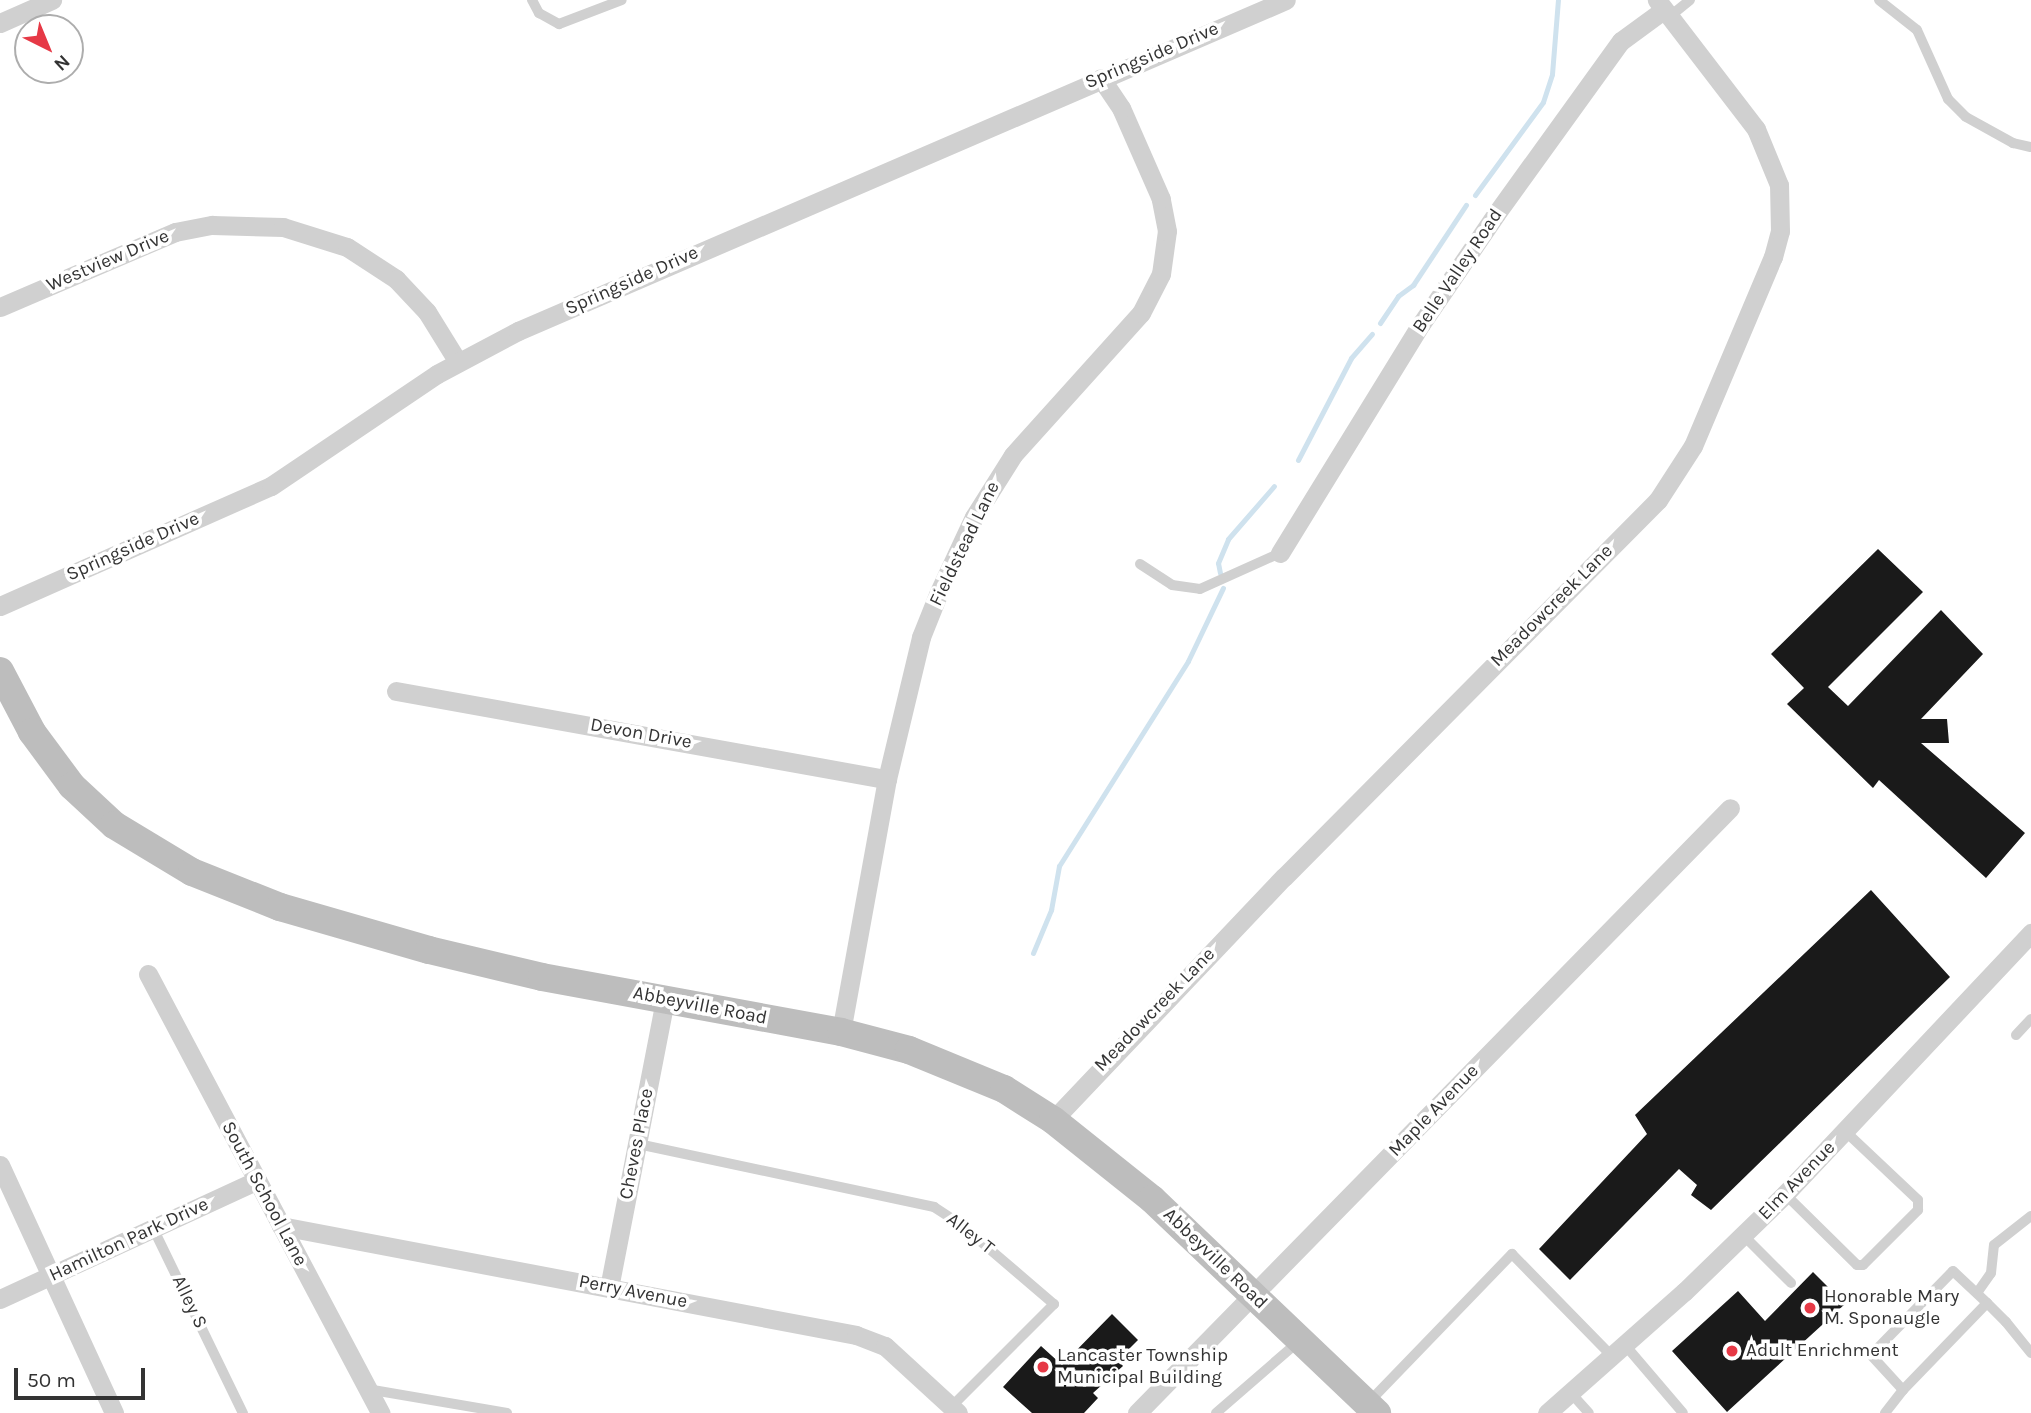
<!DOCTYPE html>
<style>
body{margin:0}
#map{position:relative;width:2031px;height:1413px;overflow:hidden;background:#fff;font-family:Karla,sans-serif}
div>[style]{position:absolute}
.stream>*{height:5px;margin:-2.5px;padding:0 2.5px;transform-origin:2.5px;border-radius:2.5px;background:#cfe2ee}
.building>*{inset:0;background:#1a1a1a}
.lane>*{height:10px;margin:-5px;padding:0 5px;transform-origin:5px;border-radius:5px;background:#d0d0d0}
.street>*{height:19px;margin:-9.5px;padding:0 9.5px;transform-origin:9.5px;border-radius:9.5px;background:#d0d0d0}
.secondary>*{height:28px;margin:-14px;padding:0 14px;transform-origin:14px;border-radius:14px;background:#bdbdbd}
.dots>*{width:19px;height:19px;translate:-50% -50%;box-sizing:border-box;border:4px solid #fff;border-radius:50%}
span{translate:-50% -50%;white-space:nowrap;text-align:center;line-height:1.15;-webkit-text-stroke:7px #fff;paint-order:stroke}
.street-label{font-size:19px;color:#333}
.poi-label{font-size:19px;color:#333}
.left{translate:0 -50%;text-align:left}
.north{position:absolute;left:14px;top:14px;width:70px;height:70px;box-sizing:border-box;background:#fff;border:2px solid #adadad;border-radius:50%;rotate:137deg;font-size:19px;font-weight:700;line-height:28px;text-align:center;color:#333}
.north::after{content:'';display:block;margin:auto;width:24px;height:32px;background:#e63946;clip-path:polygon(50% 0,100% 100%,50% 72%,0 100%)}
.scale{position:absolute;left:14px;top:1368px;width:131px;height:32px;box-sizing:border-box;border:4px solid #333;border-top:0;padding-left:9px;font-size:21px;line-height:24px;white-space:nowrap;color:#333;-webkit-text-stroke:5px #fff;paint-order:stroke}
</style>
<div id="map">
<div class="stream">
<div style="left:1475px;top:195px;width:115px;rotate:-53.8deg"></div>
<div style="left:1543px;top:102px;width:29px;rotate:-72deg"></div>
<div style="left:1552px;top:74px;width:74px;rotate:-85.4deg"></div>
<div style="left:1380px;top:323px;width:32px;rotate:-56deg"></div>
<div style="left:1398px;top:296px;width:19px;rotate:-36deg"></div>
<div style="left:1413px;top:285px;width:96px;rotate:-56.5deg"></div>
<div style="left:1298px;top:460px;width:115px;rotate:-62.5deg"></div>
<div style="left:1351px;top:358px;width:32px;rotate:-49deg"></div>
<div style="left:1220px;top:573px;width:10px;rotate:-101deg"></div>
<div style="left:1218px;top:563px;width:26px;rotate:-67deg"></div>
<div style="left:1228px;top:539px;width:70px;rotate:-49deg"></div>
<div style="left:1033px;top:953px;width:47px;rotate:-67.3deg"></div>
<div style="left:1051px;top:910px;width:45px;rotate:-79.7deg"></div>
<div style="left:1059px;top:866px;width:242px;rotate:-57.8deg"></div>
<div style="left:1188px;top:661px;width:81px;rotate:-64.4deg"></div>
</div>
<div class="building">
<div style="clip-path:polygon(1878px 549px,1923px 592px,1828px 687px,1848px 706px,1941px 610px,1983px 654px,1921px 719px,1947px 719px,1949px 743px,1921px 743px,2025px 833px,1986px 878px,1879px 780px,1873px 788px,1787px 704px,1804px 688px,1771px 654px)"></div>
<div style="clip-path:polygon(1871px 890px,1950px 977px,1711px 1210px,1691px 1195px,1697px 1185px,1679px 1169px,1570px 1280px,1539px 1249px,1647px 1134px,1635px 1115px)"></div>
<div style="clip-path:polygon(1813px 1272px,1845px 1304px,1727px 1412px,1672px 1351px,1738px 1291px,1765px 1321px)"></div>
<div style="clip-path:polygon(1112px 1314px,1138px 1340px,1118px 1360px,1123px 1366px,1093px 1393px,1098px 1398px,1084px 1413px,1032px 1413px,1003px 1387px,1041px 1346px,1062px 1365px)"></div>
</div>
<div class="lane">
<div style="left:532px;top:0;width:15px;rotate:62deg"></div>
<div style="left:539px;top:13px;width:23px;rotate:29deg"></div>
<div style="left:559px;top:24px;width:67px;rotate:-20.9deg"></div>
<div style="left:1879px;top:0;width:48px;rotate:38.3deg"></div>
<div style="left:1917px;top:30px;width:76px;rotate:65.8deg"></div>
<div style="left:1948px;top:99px;width:25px;rotate:45deg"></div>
<div style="left:1966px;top:117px;width:54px;rotate:29deg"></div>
<div style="left:2013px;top:143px;width:18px;rotate:13deg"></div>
<div style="left:1669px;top:17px;width:27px;rotate:-39deg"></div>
<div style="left:1140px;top:564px;width:38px;rotate:33deg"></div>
<div style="left:1172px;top:585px;width:28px;rotate:8deg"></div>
<div style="left:1200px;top:589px;width:88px;rotate:-24.2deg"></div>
<div style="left:2016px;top:1035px;width:22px;rotate:-47deg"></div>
<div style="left:638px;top:1144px;width:303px;rotate:12deg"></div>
<div style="left:934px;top:1207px;width:30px;rotate:33deg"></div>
<div style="left:959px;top:1223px;width:125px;rotate:40.5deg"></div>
<div style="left:1054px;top:1304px;width:147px;rotate:135deg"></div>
<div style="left:1785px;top:1194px;width:101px;rotate:44.6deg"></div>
<div style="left:1857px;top:1265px;width:6px"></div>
<div style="left:1863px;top:1265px;width:78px;rotate:-45deg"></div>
<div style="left:1918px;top:1210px;width:10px;rotate:-90deg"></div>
<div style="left:1918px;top:1200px;width:100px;rotate:-136.6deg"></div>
<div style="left:153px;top:1228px;width:206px;rotate:64.1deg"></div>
<div style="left:1743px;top:1235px;width:68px;rotate:45deg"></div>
<div style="left:1977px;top:1293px;width:24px;rotate:-55deg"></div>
<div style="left:1991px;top:1273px;width:28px;rotate:-84deg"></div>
<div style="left:1994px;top:1245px;width:47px;rotate:-38.1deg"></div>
<div style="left:1987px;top:1303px;width:121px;rotate:134deg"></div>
<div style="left:1903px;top:1390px;width:47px;rotate:-132.4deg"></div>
<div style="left:1871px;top:1355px;width:117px;rotate:-45.7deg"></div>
<div style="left:1953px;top:1271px;width:47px;rotate:43.3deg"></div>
<div style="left:1987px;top:1303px;width:27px;rotate:45deg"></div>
<div style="left:2006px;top:1322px;width:40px;rotate:51deg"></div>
<div style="left:1625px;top:1345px;width:89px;rotate:49.5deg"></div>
<div style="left:367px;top:1389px;width:142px;rotate:9.7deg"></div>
<div style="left:1570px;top:1392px;width:28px;rotate:48deg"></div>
<div style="left:1369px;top:1402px;width:206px;rotate:-46deg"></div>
<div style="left:1512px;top:1254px;width:144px;rotate:45.6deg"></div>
<div style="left:1216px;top:1413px;width:110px;rotate:-40.9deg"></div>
<div style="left:1885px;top:1413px;width:29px;rotate:-52deg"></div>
</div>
<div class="street">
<div style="left:0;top:23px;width:57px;rotate:-23.9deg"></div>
<div style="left:0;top:307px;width:190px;rotate:-23.2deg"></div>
<div style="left:175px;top:232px;width:38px;rotate:-11deg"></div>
<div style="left:212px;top:225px;width:71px;rotate:1.6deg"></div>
<div style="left:283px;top:227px;width:67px;rotate:17.4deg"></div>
<div style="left:347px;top:247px;width:59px;rotate:33.1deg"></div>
<div style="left:396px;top:279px;width:45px;rotate:46.8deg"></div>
<div style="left:427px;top:312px;width:59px;rotate:58.2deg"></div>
<div style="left:1280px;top:553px;width:269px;rotate:-58.4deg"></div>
<div style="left:1421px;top:324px;width:133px;rotate:-55.7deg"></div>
<div style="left:1496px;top:214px;width:213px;rotate:-54.2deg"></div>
<div style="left:1621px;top:41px;width:51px;rotate:-36.2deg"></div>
<div style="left:0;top:606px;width:296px;rotate:-23.9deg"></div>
<div style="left:271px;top:486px;width:200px;rotate:-34deg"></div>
<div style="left:437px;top:374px;width:92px;rotate:-28deg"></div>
<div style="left:518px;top:331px;width:836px;rotate:-23.32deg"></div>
<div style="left:396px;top:691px;width:499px;rotate:10.2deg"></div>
<div style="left:148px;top:974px;width:497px;rotate:62.1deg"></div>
<div style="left:841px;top:1032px;width:257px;rotate:-79.7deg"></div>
<div style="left:887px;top:779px;width:146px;rotate:-76.5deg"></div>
<div style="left:921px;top:637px;width:48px;rotate:-68.2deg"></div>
<div style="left:939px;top:592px;width:83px;rotate:-65deg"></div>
<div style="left:974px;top:517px;width:73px;rotate:-57.8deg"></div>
<div style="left:1013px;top:455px;width:191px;rotate:-48deg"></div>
<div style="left:1141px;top:313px;width:44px;rotate:-62.9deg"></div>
<div style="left:1161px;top:274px;width:43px;rotate:-82.1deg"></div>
<div style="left:1167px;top:231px;width:33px;rotate:-101deg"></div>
<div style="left:1161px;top:199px;width:99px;rotate:-113.7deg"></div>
<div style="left:1121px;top:108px;width:36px;rotate:-124deg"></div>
<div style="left:1053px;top:1120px;width:335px;rotate:-46.5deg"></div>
<div style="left:1284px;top:877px;width:531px;rotate:-45.23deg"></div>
<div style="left:1658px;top:500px;width:64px;rotate:-57.1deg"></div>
<div style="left:1693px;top:446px;width:205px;rotate:-67.1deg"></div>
<div style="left:1773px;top:257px;width:27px;rotate:-75deg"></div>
<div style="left:1780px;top:231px;width:46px;rotate:-91.2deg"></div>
<div style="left:1779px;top:185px;width:61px;rotate:-112.3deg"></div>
<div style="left:1756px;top:129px;width:163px;rotate:-127.5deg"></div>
<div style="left:0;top:1165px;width:273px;rotate:65.3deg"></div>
<div style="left:281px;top:1226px;width:585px;rotate:10.73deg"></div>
<div style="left:856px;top:1335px;width:31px;rotate:21deg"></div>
<div style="left:885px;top:1346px;width:99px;rotate:42.5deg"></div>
<div style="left:609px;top:1288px;width:294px;rotate:-79deg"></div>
<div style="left:0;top:1299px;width:283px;rotate:-24.8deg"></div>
<div style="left:1137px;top:1413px;width:847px;rotate:-45.57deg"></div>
<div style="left:1547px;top:1413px;width:183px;rotate:-41.5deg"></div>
<div style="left:1684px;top:1292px;width:141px;rotate:-44.1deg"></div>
<div style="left:1785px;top:1194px;width:359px;rotate:-46.7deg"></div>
</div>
<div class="secondary">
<div style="left:0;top:671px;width:69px;rotate:62.3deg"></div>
<div style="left:32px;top:732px;width:67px;rotate:53.5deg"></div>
<div style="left:72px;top:786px;width:57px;rotate:42.9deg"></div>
<div style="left:114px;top:825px;width:91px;rotate:31.1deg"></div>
<div style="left:192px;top:872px;width:95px;rotate:21.7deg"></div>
<div style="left:280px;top:907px;width:155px;rotate:16.1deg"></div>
<div style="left:429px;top:950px;width:116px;rotate:13.4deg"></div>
<div style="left:542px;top:977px;width:304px;rotate:10.4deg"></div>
<div style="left:841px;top:1032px;width:70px;rotate:14.8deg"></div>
<div style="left:909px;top:1050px;width:103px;rotate:22.3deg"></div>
<div style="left:1004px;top:1089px;width:58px;rotate:32.3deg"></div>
<div style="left:1053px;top:1120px;width:127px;rotate:38.6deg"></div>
<div style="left:1152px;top:1199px;width:311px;rotate:43.6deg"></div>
</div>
<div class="dots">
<div style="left:1810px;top:1308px;background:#e63946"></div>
<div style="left:1732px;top:1351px;background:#e63946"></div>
<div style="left:1043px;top:1367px;background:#e63946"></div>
</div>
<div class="street-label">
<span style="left:1152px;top:56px;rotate:-23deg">Springside Drive</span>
<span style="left:108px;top:261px;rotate:-23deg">Westview Drive</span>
<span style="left:1458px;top:271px;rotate:-56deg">Belle Valley Road</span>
<span style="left:632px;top:281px;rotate:-24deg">Springside Drive</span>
<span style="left:965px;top:544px;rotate:-64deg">Fieldstead Lane</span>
<span style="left:133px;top:547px;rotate:-24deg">Springside Drive</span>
<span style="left:1552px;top:606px;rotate:-45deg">Meadowcreek Lane</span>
<span style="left:641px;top:734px;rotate:10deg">Devon Drive</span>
<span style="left:700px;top:1006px;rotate:11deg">Abbeyville Road</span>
<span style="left:1155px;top:1010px;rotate:-46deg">Meadowcreek Lane</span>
<span style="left:1434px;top:1111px;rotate:-46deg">Maple Avenue</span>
<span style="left:637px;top:1144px;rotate:-79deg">Cheves Place</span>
<span style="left:1797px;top:1181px;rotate:-46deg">Elm Avenue</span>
<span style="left:264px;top:1194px;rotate:62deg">South School Lane</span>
<span style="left:970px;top:1234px;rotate:38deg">Alley T</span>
<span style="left:129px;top:1240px;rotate:-25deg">Hamilton Park Drive</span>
<span style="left:1215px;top:1259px;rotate:44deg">Abbeyville Road</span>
<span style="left:633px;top:1292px;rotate:11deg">Perry Avenue</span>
<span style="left:189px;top:1302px;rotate:64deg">Alley S</span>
</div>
<div class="poi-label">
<span class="left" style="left:1824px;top:1308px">Honorable Mary<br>M. Sponaugle</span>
<span class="left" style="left:1746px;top:1351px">Adult Enrichment</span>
<span class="left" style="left:1057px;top:1367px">Lancaster Township<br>Municipal Building</span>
</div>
<div class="north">N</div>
<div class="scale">50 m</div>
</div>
